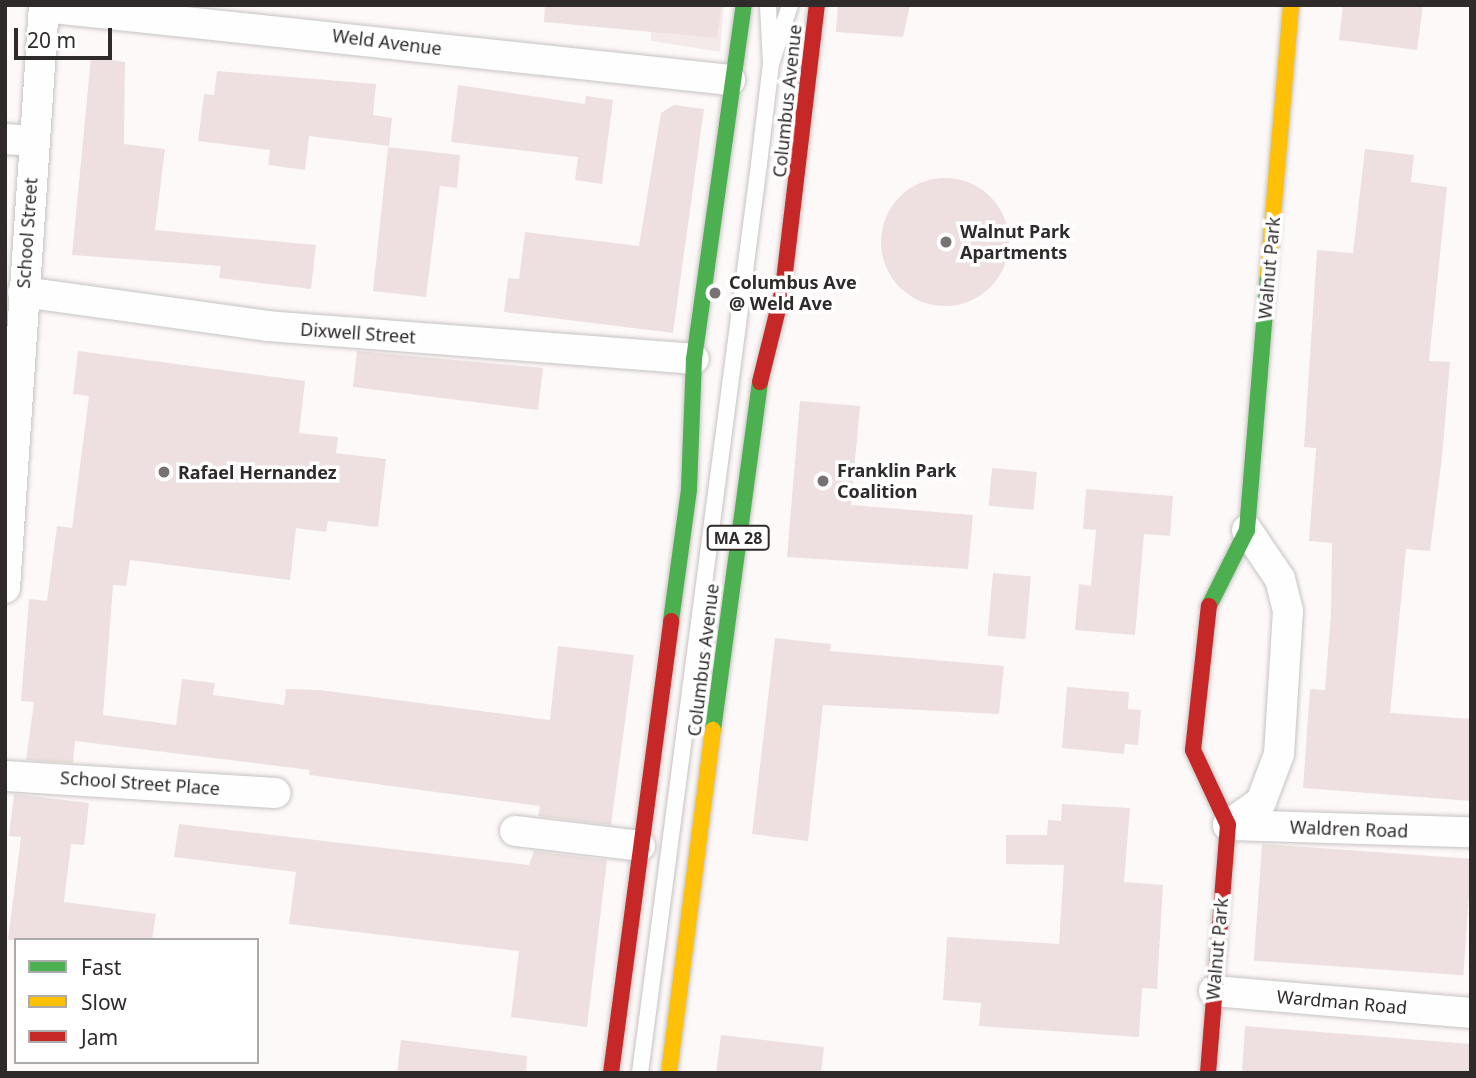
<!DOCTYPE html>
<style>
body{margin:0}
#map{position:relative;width:1476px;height:1078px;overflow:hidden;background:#fef9f9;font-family:"Noto Sans",sans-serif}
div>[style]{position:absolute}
.built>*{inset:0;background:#f5eaea}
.building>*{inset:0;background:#eee0e0;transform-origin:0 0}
.round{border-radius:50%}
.roads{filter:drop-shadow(0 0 2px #c6c3c3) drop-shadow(0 0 2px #c6c3c3)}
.lane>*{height:16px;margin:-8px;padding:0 8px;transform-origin:8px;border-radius:8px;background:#fffefe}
.street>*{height:30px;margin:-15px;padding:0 15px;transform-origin:15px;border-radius:15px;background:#fffefe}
.fast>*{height:16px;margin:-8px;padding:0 8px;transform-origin:8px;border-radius:8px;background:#4caf50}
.slow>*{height:16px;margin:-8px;padding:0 8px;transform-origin:8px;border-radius:8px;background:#ffc107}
.jam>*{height:16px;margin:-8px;padding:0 8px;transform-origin:8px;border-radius:8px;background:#c62828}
.dots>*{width:19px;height:19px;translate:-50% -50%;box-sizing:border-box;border:4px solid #fff;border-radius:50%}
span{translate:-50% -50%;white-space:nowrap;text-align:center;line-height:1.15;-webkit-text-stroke:7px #fff;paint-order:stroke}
.shield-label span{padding:2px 5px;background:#fff;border:2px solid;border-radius:5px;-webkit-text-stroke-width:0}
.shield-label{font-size:16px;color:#2f2b2b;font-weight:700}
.street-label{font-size:18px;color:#2f2b2b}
.poi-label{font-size:18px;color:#2f2b2b;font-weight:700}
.left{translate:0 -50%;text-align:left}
.frame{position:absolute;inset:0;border:7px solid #2f2b2b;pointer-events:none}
.legend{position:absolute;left:14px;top:938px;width:245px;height:126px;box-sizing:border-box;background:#fff;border:2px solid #acaaaa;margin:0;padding:9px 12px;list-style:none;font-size:21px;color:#2f2b2b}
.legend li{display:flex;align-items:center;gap:14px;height:35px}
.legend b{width:35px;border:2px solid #acaaaa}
.scale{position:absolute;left:14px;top:28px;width:98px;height:32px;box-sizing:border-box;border:4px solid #2f2b2b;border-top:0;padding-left:9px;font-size:21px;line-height:24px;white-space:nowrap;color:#2f2b2b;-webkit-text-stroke:5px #fff;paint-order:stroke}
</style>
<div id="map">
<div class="built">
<div style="clip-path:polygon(651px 5px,724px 5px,720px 52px,651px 41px)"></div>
</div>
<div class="building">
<div style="clip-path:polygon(545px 5px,722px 5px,717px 38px,544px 22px)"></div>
<div style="clip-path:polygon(838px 5px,910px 5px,903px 37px,836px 32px)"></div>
<div style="clip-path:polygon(1343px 5px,1423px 5px,1417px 50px,1339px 40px)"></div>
<div style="clip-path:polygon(91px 57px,125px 62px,124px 144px,165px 149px,155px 230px,316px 245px,311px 289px,219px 278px,221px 266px,72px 255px)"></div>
<div style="clip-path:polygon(217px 71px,376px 84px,373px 115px,392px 118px,389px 146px,309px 136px,305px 170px,268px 165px,270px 150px,198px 141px,204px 94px,214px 95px)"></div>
<div style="clip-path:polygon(458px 85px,585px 104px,586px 96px,613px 100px,602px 184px,575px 180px,578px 157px,451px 142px)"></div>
<div style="clip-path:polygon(674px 105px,704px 109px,673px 333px,504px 312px,508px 278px,519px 279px,525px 232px,639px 246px,661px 113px)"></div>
<div style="clip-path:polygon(388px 147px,460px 155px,457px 188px,440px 186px,426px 297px,373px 291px)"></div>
<div style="clip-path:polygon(1365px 149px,1414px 155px,1411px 182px,1447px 187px,1429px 361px,1450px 362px,1442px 457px,1430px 551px,1406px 549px,1390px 713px,1471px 719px,1471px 801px,1303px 788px,1310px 689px,1325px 690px,1331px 613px,1332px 543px,1309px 541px,1316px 448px,1304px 447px,1317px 250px,1353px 253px)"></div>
<div class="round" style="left:881px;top:178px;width:128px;height:128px"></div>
<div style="clip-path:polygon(78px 351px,305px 381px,299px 433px,338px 437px,336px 453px,386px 459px,378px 527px,328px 521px,326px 532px,296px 528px,290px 580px,130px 560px,126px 586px,113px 585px,103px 715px,176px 725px,182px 679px,215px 683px,213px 695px,284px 705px,286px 689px,320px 690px,550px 720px,558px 646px,634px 655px,611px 825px,538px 816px,540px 806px,309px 775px,310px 770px,75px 741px,73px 763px,26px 760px,34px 702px,21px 701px,29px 599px,47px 601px,57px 526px,72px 528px,89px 396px,73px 394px)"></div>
<div style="clip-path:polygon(357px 351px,543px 368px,538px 410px,353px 387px)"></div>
<div style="clip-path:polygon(800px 401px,860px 406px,851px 505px,973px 515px,968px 569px,787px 557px)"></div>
<div style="left:992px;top:468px;width:45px;height:38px;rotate:5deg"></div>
<div style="clip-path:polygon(1086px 489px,1173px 496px,1170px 536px,1144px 534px,1135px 635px,1075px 630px,1079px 584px,1091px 586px,1096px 530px,1083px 529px)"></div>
<div style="left:993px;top:573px;width:38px;height:63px;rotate:5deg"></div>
<div style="clip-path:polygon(775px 638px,831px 644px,830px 651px,1004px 666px,999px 714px,823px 705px,808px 841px,752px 834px)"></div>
<div style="clip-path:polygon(1067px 687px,1129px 692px,1128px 709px,1141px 710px,1138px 745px,1125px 744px,1124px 754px,1062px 748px)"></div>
<div style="clip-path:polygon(14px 794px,89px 803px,84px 845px,71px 844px,64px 902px,156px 914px,152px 940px,8px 940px,21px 837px,9px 836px)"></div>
<div style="clip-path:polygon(1062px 804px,1130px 808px,1124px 882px,1163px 885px,1157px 989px,1142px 988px,1139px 1037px,979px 1026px,981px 1003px,943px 1000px,947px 937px,1059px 944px,1064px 865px,1006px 864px,1006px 835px,1047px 835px,1048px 820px,1061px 821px)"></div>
<div style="clip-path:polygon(179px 824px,529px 865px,534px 851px,607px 860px,587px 1027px,511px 1017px,519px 951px,289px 924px,296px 872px,174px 857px)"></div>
<div style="left:1262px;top:844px;width:210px;height:117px;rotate:4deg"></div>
<div style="clip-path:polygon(1245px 1026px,1471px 1044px,1471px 1073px,1242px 1073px)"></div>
<div style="clip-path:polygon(721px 1035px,824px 1047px,821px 1073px,716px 1073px)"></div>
<div style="clip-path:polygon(401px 1040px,527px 1056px,526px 1073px,397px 1073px)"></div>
</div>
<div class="roads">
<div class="lane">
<div style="left:772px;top:61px;width:59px;rotate:-72.2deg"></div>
<div style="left:640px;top:1073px;width:917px;rotate:-82.54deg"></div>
<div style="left:759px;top:164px;width:102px;rotate:-83.2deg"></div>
<div style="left:771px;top:63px;width:58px;rotate:-93deg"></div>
</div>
<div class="street">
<div style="left:44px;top:7px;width:690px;rotate:6.07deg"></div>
<div style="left:5px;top:139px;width:28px;rotate:4deg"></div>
<div style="left:23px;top:292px;width:246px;rotate:7.9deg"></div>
<div style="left:267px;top:326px;width:428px;rotate:4.4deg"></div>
<div style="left:5px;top:588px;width:584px;rotate:-86.17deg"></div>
<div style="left:5px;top:776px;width:271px;rotate:3.6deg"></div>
<div style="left:1228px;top:825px;width:40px;rotate:-34.9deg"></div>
<div style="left:1261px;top:802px;width:51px;rotate:-69.4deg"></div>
<div style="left:1279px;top:754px;width:143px;rotate:-86.4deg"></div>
<div style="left:1288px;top:611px;width:33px;rotate:-104deg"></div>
<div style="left:1280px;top:579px;width:59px;rotate:-124deg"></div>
<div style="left:1228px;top:825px;width:243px;rotate:1.7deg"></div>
<div style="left:515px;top:831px;width:126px;rotate:6.8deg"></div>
<div style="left:1214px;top:991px;width:258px;rotate:4.9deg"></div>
</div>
<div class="fast">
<div style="left:1209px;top:606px;width:85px;rotate:-63.4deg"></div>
<div style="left:1247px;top:530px;width:257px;rotate:-85.3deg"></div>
<div style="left:671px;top:621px;width:133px;rotate:-82.2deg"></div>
<div style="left:689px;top:489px;width:130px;rotate:-87.8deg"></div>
<div style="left:694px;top:359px;width:358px;rotate:-82deg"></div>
<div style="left:713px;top:730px;width:351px;rotate:-82.3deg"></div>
</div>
<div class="slow">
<div style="left:1268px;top:274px;width:270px;rotate:-85.1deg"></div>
<div style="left:669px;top:1073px;width:346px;rotate:-82.7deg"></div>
</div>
<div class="jam">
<div style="left:760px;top:382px;width:96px;rotate:-76.1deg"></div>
<div style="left:783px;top:289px;width:286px;rotate:-83.2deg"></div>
<div style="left:611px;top:1073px;width:456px;rotate:-82.4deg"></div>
<div style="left:1208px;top:1073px;width:249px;rotate:-85.4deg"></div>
<div style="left:1228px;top:825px;width:83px;rotate:-115deg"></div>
<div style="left:1193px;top:750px;width:145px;rotate:-83.7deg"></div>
</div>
</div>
<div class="dots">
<div style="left:946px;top:242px;background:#777373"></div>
<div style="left:715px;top:293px;background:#777373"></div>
<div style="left:164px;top:472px;background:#777373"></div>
<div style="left:823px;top:481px;background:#777373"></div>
</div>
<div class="shield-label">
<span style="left:738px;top:538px">MA 28</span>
</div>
<div class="street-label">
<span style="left:387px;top:42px;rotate:7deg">Weld Avenue</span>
<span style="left:787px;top:101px;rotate:-84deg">Columbus Avenue</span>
<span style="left:27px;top:233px;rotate:-86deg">School Street</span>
<span style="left:1269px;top:268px;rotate:-85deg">Walnut Park</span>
<span style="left:358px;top:333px;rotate:4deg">Dixwell Street</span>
<span style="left:703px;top:660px;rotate:-83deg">Columbus Avenue</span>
<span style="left:140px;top:783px;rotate:4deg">School Street Place</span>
<span style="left:1349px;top:829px;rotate:2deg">Waldren Road</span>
<span style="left:1217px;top:949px;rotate:-85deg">Walnut Park</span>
<span style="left:1342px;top:1002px;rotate:5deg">Wardman Road</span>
</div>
<div class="poi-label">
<span class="left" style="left:960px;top:242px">Walnut Park<br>Apartments</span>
<span class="left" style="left:729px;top:293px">Columbus Ave<br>@ Weld Ave</span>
<span class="left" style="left:837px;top:481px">Franklin Park<br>Coalition</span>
<span class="left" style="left:178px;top:472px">Rafael Hernandez</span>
</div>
<div class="frame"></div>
<ul class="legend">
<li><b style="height:9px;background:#4caf50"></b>Fast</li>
<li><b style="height:9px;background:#ffc107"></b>Slow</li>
<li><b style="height:9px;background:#c62828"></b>Jam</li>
</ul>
<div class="scale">20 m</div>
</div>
